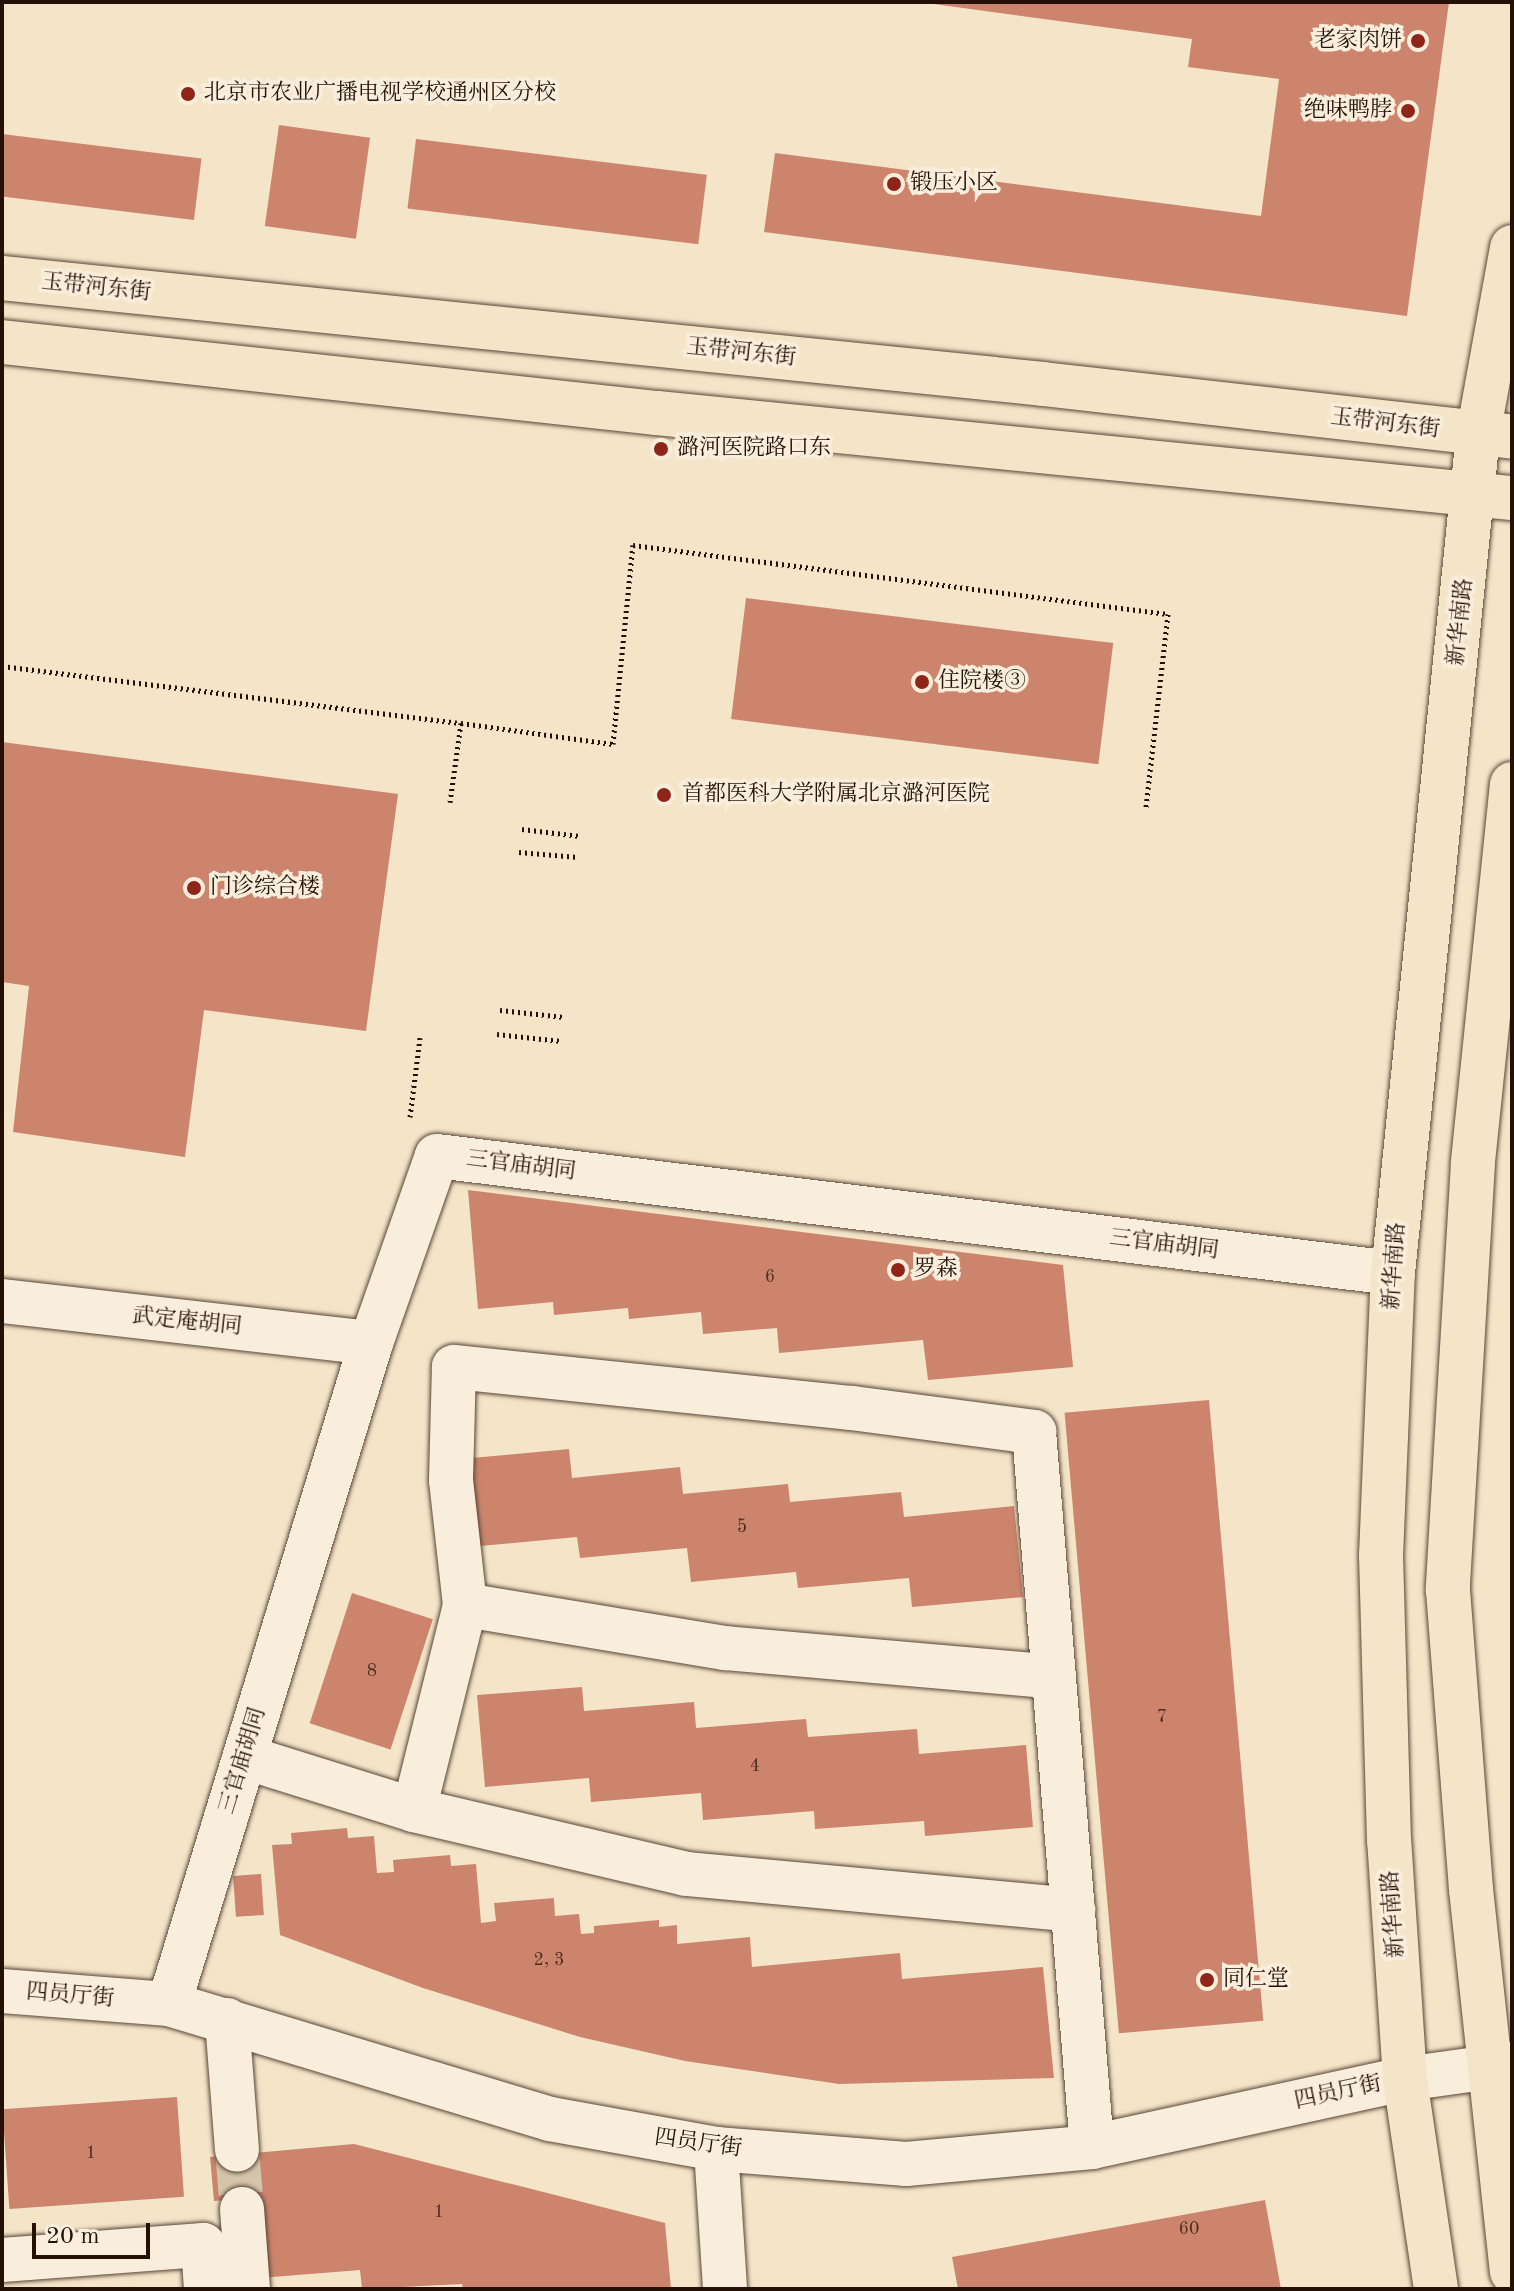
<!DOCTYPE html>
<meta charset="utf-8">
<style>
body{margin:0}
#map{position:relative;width:1514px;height:2291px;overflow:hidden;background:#f4e5c8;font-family:"Old Standard TT","Noto Serif SC",serif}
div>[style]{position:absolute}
.building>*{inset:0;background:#cc846d;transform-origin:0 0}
.minor-tunnel>*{height:44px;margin-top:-22px;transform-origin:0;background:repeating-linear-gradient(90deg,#d5c5ab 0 44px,transparent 0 66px)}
.path>*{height:5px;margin-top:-2.5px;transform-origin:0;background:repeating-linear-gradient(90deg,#251007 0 2px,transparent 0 6px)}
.roads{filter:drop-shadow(0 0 2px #594537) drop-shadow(0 0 2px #594537)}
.minor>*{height:44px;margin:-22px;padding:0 22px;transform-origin:22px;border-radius:22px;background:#f8eedb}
.major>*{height:44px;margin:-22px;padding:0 22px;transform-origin:22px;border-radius:22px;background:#f4e5c8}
.dots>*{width:22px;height:22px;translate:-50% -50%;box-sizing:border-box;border:4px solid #f8eedb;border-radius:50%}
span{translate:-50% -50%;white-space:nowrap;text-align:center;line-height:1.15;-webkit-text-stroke:7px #f8eedb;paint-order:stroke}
.number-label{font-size:18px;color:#4f2d20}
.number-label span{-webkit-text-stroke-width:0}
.poi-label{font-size:22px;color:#251007}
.right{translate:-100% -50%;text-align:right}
.left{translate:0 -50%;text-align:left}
.street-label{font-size:22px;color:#251007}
.frame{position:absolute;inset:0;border:4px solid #251007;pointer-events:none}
.scale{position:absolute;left:32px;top:2223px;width:118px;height:36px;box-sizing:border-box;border:4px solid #251007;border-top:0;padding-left:10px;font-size:24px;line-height:28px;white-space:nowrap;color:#251007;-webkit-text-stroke:6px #f8eedb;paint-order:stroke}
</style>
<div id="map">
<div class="building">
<div style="clip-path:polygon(919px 2px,1449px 2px,1407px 316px,764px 232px,775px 153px,1261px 216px,1279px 79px,1188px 67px,1192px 39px)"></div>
<div style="left:279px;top:125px;width:92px;height:102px;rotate:8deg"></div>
<div style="left:2px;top:134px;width:201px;height:62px;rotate:7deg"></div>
<div style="left:416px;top:139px;width:293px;height:70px;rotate:7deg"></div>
<div style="left:746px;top:598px;width:370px;height:122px;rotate:7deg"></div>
<div style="clip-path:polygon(2px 742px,398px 794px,366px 1031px,204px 1010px,185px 1157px,13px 1132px,29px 986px,2px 982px)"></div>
<div style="clip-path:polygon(468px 1190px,1063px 1265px,1073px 1367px,928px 1380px,923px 1340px,779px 1353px,777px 1328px,703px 1334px,701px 1312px,629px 1319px,628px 1308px,554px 1315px,553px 1302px,478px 1309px)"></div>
<div style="left:1209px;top:1400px;width:623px;height:145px;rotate:85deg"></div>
<div style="clip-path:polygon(569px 1449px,572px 1478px,680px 1467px,683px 1494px,788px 1484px,790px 1502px,901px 1492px,904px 1517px,1014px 1506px,1023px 1597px,912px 1607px,909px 1578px,798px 1588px,796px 1572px,691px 1582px,687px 1548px,580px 1558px,577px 1537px,470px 1547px,461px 1459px)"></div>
<div style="left:352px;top:1593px;width:85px;height:137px;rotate:18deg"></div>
<div style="clip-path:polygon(582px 1687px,584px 1711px,694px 1702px,696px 1728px,806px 1719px,808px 1737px,917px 1729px,919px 1754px,1026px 1745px,1033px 1827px,925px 1836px,924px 1821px,815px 1829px,814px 1811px,703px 1820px,701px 1793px,591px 1802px,589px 1778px,485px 1787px,477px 1695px)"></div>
<div style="clip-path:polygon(347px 1828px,348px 1838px,374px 1836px,377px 1873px,394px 1872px,393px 1860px,450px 1855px,451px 1866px,476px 1864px,481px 1923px,496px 1921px,494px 1903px,554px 1898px,555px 1916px,579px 1914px,581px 1934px,594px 1933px,594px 1926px,659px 1920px,659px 1927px,677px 1925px,677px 1944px,750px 1937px,752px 1967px,900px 1953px,902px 1979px,1043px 1967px,1054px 2078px,839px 2084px,685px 2061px,580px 2037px,423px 1988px,280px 1935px,272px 1845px,292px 1844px,291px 1833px)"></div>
<div style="left:261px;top:1874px;width:41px;height:28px;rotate:86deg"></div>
<div style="left:177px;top:2097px;width:100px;height:175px;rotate:86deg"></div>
<div style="clip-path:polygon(354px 2144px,665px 2223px,671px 2289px,463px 2289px,462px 2284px,362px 2289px,360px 2270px,260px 2278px,253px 2198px,214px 2201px,210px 2157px)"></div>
<div style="clip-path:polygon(1265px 2200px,1281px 2289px,958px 2289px,952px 2257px)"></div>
</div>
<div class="minor-tunnel">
<div style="left:237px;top:2150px;width:59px;rotate:85.2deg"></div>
</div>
<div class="path">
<div style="left:2px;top:666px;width:463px;rotate:7.1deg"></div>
<div style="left:461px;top:723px;width:80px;rotate:97.9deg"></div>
<div style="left:461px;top:723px;width:153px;rotate:7.9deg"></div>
<div style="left:613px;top:744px;width:200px;rotate:-84.3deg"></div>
<div style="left:633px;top:545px;width:539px;rotate:7.35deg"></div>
<div style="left:1168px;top:614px;width:195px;rotate:96.5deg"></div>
<div style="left:522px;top:829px;width:58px;rotate:6.9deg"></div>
<div style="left:519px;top:852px;width:59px;rotate:4.8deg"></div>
<div style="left:500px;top:1010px;width:64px;rotate:6.2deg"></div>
<div style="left:497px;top:1034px;width:65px;rotate:6.1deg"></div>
<div style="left:410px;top:1117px;width:80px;rotate:-82.8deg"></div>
</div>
<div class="roads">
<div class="minor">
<div style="left:2px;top:1301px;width:371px;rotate:6.5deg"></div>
<div style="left:465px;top:1605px;width:264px;rotate:9.4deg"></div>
<div style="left:725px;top:1648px;width:330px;rotate:5deg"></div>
<div style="left:245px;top:1757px;width:177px;rotate:17.4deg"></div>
<div style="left:414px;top:1810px;width:279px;rotate:13.2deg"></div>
<div style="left:686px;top:1874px;width:389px;rotate:5.3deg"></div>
<div style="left:414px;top:1810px;width:211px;rotate:-76deg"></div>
<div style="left:465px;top:1605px;width:126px;rotate:-96.4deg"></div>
<div style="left:451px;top:1480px;width:113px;rotate:-88.5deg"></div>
<div style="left:454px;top:1367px;width:400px;rotate:5.9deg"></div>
<div style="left:852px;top:1408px;width:184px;rotate:7.5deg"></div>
<div style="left:1034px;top:1432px;width:717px;rotate:85.36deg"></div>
<div style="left:2px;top:1991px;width:168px;rotate:4.5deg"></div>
<div style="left:169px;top:2004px;width:398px;rotate:16.8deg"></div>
<div style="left:550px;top:2119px;width:169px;rotate:10.2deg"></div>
<div style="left:716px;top:2149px;width:191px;rotate:4.5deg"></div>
<div style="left:906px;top:2164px;width:187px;rotate:-5.2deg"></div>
<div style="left:1092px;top:2147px;width:320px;rotate:-12.3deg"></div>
<div style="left:1405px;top:2079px;width:108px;rotate:-8deg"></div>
<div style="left:169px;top:2004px;width:691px;rotate:-73.01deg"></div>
<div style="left:371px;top:1343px;width:198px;rotate:-70.6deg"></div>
<div style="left:437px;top:1156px;width:963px;rotate:6.98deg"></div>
<div style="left:227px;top:2020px;width:130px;rotate:85.6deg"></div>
<div style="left:716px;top:2149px;width:140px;rotate:86.3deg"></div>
<div style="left:242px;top:2209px;width:80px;rotate:85.7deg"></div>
<div style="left:2px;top:2260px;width:202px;rotate:-4.3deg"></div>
<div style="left:203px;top:2245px;width:44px;rotate:86.1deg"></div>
</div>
<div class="major">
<div style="left:2px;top:278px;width:1046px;rotate:5.81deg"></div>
<div style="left:1043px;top:384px;width:472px;rotate:6.4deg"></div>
<div style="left:2px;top:342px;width:659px;rotate:6.19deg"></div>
<div style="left:657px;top:413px;width:859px;rotate:5.68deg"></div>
<div style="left:1512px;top:784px;width:381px;rotate:95.9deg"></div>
<div style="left:1473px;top:1163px;width:428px;rotate:93.4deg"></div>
<div style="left:1448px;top:1590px;width:300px;rotate:85.6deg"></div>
<div style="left:1471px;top:1889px;width:385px;rotate:83.9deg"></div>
<div style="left:1436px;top:2289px;width:212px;rotate:-98.4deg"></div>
<div style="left:1405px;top:2079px;width:239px;rotate:-93.8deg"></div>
<div style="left:1389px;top:1841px;width:285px;rotate:-91.6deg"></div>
<div style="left:1381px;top:1556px;width:283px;rotate:-87.6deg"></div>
<div style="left:1393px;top:1273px;width:842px;rotate:-84.21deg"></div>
<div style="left:1478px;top:435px;width:191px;rotate:-79.7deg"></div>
</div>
</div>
<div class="dots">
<div style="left:1418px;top:41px;background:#8f2418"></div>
<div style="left:188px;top:94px;background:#8f2418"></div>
<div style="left:1408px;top:111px;background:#8f2418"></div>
<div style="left:894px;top:184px;background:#8f2418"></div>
<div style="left:661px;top:449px;background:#8f2418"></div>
<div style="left:922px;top:682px;background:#8f2418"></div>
<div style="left:664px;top:795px;background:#8f2418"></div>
<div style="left:194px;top:888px;background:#8f2418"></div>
<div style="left:898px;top:1270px;background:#8f2418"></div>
<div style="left:1207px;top:1980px;background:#8f2418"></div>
</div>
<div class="number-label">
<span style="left:770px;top:1277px">6</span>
<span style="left:742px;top:1527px">5</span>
<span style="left:372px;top:1671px">8</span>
<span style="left:1162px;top:1717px">7</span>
<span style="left:755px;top:1766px">4</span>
<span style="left:549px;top:1960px">2, 3</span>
<span style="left:91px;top:2153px">1</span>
<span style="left:439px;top:2212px">1</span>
<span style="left:1189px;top:2229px">60</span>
</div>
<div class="poi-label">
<span class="right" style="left:1402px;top:41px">老家肉饼</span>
<span class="left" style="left:204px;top:94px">北京市农业广播电视学校通州区分校</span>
<span class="right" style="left:1392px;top:111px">绝味鸭脖</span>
<span class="left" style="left:910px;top:184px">锻压小区</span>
<span class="left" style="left:677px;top:449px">潞河医院路口东</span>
<span class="left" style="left:938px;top:682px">住院楼③</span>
<span class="left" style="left:682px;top:795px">首都医科大学附属北京潞河医院</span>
<span class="left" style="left:210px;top:888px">门诊综合楼</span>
<span class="left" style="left:914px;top:1270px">罗森</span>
<span class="left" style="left:1223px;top:1980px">同仁堂</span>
</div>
<div class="street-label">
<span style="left:96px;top:288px;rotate:6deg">玉带河东街</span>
<span style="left:741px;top:353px;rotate:6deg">玉带河东街</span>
<span style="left:1385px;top:424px;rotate:7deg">玉带河东街</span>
<span style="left:1461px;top:622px;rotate:-84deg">新华南路</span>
<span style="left:521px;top:1166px;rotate:7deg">三官庙胡同</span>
<span style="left:1164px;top:1245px;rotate:7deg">三官庙胡同</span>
<span style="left:1395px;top:1266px;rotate:-86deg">新华南路</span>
<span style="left:187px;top:1322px;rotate:6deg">武定庵胡同</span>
<span style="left:243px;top:1761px;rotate:-73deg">三官庙胡同</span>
<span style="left:1394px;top:1914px;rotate:-94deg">新华南路</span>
<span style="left:70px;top:1996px;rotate:5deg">四员厅街</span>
<span style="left:1338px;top:2093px;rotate:-12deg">四员厅街</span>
<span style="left:698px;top:2144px;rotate:8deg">四员厅街</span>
</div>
<div class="frame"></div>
<div class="scale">20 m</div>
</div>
